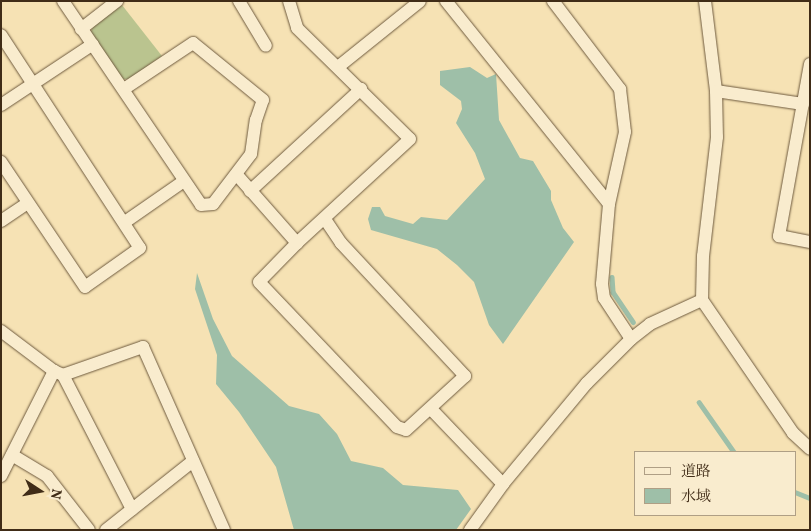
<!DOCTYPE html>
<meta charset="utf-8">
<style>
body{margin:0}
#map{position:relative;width:811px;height:531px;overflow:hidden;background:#f6e2b4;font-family:Vollkorn,"Noto Serif JP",serif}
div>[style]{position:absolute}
.green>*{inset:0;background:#bac48f}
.water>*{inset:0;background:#9ebfa8}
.stream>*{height:4.5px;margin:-2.25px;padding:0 2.25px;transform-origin:2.25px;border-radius:2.25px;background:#9ebfa8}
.roads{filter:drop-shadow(0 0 1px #6e5a3e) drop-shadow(0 0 1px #6e5a3e)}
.street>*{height:12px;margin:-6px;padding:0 6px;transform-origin:6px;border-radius:6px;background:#f9ecce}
span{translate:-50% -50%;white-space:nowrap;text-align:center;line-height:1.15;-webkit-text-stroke:4px #f9ecce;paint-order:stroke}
.frame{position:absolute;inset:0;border:2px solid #402c17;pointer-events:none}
.legend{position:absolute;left:634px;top:451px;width:162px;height:65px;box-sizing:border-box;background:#f9ecce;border:1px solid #af9f85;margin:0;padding:6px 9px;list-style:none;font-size:15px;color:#402c17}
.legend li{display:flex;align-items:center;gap:10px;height:25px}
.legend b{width:25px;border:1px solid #af9f85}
.north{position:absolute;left:15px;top:466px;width:50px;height:50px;-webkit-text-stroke:4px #f9ecce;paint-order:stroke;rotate:101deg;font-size:14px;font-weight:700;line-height:20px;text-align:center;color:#402c17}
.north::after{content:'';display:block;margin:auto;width:18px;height:22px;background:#402c17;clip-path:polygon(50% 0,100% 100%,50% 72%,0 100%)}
</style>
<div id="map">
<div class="green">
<div style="clip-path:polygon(122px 5px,162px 56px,129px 79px,121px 79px,91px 32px,93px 26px)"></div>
</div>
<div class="water">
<div style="clip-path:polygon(470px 67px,487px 78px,496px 74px,499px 120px,520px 158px,533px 161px,551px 191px,551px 200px,563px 228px,574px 242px,503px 344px,489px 325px,474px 282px,457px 265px,437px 249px,371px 230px,368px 219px,372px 207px,380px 207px,385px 216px,413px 224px,421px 217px,447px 220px,485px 179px,475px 153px,456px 123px,462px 109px,461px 101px,440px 85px,440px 71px)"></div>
<div style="clip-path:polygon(197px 273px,213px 319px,232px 356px,289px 406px,319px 414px,337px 434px,351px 461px,383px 468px,403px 485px,458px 490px,471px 509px,456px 530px,294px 530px,276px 467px,239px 412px,216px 384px,217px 355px,195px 289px)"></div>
</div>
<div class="stream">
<div style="left:612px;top:277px;width:15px;rotate:86deg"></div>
<div style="left:613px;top:292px;width:36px;rotate:56deg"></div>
<div style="left:699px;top:402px;width:61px;rotate:55deg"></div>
<div style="left:795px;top:492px;width:16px;rotate:22deg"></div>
</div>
<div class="roads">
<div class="street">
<div style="left:63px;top:1px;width:246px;rotate:55.9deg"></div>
<div style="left:201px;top:205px;width:12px;rotate:-5deg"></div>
<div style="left:213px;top:204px;width:63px;rotate:-52.8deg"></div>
<div style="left:251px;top:154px;width:34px;rotate:-82deg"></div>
<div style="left:256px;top:120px;width:21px;rotate:-71deg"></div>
<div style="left:263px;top:100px;width:90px;rotate:-140.8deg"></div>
<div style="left:193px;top:43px;width:83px;rotate:146.3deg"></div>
<div style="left:239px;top:1px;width:52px;rotate:59deg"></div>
<div style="left:289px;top:1px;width:28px;rotate:73deg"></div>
<div style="left:297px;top:28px;width:158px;rotate:44.5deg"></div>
<div style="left:410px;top:139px;width:154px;rotate:137.4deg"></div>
<div style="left:297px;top:243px;width:54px;rotate:134.3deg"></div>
<div style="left:259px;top:282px;width:200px;rotate:46.4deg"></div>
<div style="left:397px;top:427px;width:9px;rotate:18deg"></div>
<div style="left:406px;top:430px;width:80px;rotate:-42.5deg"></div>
<div style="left:465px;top:376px;width:182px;rotate:-133deg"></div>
<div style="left:341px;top:243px;width:29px;rotate:-124deg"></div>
<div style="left:446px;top:1px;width:260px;rotate:51.2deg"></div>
<div style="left:553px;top:1px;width:111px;rotate:52.7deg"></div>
<div style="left:620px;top:89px;width:43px;rotate:83.4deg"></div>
<div style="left:625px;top:132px;width:74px;rotate:102.5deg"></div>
<div style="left:609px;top:204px;width:80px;rotate:95deg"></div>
<div style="left:602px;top:284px;width:14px;rotate:82deg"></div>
<div style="left:604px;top:298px;width:49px;rotate:56.6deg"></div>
<div style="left:705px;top:1px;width:91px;rotate:83deg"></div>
<div style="left:716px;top:91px;width:46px;rotate:88.8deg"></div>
<div style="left:717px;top:137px;width:120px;rotate:96.7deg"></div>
<div style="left:703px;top:256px;width:44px;rotate:91.3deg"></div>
<div style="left:702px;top:300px;width:161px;rotate:55.6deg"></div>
<div style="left:793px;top:433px;width:23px;rotate:43deg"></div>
<div style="left:81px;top:29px;width:46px;rotate:-37.9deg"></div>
<div style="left:1px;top:35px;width:254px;rotate:56.9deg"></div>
<div style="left:140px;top:248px;width:67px;rotate:144.7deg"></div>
<div style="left:85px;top:287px;width:151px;rotate:-123.9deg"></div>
<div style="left:810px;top:64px;width:175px;rotate:100.2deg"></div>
<div style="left:779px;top:236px;width:32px;rotate:11deg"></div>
<div style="left:338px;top:67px;width:105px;rotate:-38.8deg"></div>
<div style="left:716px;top:91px;width:88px;rotate:8.5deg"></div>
<div style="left:1px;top:105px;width:110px;rotate:-33.5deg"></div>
<div style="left:237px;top:175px;width:91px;rotate:48.6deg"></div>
<div style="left:250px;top:191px;width:151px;rotate:-42.6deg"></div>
<div style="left:1px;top:221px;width:32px;rotate:-34deg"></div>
<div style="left:125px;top:222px;width:72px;rotate:-34.8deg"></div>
<div style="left:1px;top:331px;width:66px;rotate:37deg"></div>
<div style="left:54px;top:371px;width:10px;rotate:24deg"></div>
<div style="left:63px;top:375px;width:85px;rotate:-19.3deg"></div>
<div style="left:143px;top:347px;width:200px;rotate:66.1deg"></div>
<div style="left:63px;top:375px;width:151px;rotate:62.8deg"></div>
<div style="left:431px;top:409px;width:104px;rotate:46.2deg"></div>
<div style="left:12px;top:455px;width:41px;rotate:31deg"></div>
<div style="left:47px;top:476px;width:68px;rotate:52.1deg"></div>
<div style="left:1px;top:476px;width:118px;rotate:-63.2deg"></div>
<div style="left:106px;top:530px;width:111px;rotate:-38.4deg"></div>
<div style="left:470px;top:530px;width:57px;rotate:-54.3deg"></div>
<div style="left:503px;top:484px;width:131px;rotate:-50.3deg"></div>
<div style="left:587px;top:383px;width:62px;rotate:-45deg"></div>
<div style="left:631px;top:339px;width:24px;rotate:-38deg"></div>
<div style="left:650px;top:324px;width:57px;rotate:-24.8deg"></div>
</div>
</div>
<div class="frame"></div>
<ul class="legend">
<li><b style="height:6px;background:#f9ecce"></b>道路</li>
<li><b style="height:14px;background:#9ebfa8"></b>水域</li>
</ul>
<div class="north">N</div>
</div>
